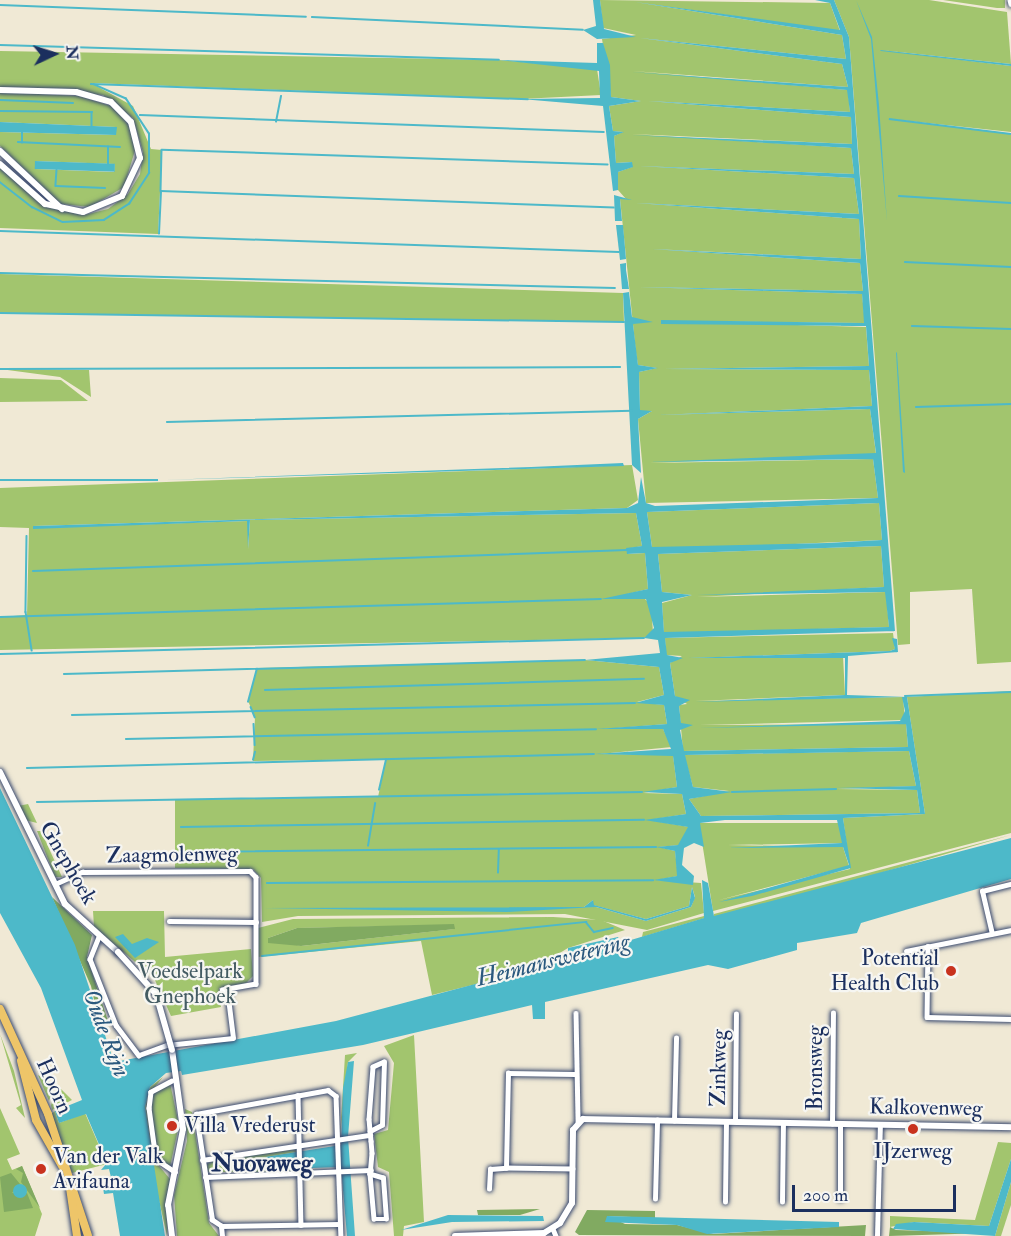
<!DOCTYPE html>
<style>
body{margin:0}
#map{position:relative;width:1011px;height:1236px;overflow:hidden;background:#f0e9d5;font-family:"IM FELL Double Pica",serif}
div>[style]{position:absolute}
.green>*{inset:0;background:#a2c56e}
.forest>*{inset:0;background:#81aa61}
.water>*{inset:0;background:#4db9c9;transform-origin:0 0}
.round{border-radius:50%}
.stream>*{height:1.5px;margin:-0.75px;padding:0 0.75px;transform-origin:0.75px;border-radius:0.75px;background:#4db9c9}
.roads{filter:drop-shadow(0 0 2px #3b4b70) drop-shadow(0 0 2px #3b4b70)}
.minor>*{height:4.5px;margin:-2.25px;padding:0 2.25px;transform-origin:2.25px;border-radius:2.25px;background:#fff}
.tertiary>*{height:6px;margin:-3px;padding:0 3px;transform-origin:3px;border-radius:3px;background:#fff}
.primary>*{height:8px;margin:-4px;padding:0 4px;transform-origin:4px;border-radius:4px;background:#eec569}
.bridges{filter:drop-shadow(0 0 2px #3b4b70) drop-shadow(0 0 2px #3b4b70)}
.tertiary-bridge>*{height:6px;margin:-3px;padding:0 3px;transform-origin:3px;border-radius:3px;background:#fff}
.dots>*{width:16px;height:16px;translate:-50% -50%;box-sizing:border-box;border:3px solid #f6f6f2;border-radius:50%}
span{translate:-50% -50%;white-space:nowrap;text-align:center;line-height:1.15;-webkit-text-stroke:4.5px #f6f6f2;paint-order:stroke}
.street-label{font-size:22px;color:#1b2f5e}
.poi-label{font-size:22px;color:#1b2f5e}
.right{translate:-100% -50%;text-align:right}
.left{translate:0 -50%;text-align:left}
.park-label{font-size:22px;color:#445c63}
.water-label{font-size:24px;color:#2a587e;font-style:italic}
.neighbourhood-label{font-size:24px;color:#1b2f5e;font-weight:700}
.north{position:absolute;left:24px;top:24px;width:60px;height:60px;-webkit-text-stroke:4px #f6f6f2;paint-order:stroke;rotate:86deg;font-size:16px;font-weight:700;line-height:24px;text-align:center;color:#1b2f5e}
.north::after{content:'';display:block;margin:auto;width:21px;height:27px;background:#1b2f5e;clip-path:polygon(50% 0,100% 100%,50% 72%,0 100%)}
.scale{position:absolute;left:792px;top:1185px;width:164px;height:27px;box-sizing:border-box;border:3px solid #1b2f5e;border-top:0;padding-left:8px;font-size:18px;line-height:21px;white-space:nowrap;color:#1b2f5e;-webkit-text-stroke:4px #f6f6f2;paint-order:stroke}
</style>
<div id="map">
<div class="green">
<div style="clip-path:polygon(600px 0,830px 3px,840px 31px,635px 2px,842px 35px,846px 59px,640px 38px,842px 64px,848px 87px,632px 71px,848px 90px,850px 112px,648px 101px,851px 117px,852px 144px,631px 134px,851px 148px,854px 174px,639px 166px,854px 178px,859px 214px,636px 203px,859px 219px,861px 259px,652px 249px,860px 263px,863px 291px,639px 287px,862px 294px,865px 323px,661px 321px,866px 327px,869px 366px,664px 369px,869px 370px,872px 406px,658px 415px,870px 409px,876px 454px,649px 463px,873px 459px,878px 498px,646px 503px,638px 419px,652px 411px,640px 411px,639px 372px,657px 368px,638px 365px,636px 353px,620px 199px,626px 199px,618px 190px,618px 172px,632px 167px,632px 162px,616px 163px,614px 136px,623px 132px,613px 131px,609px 106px,641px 101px,611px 97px,602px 39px,636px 35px,603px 28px)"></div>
<div style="clip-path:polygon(834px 0,929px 0,1007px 12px,1011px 64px,880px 50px,1011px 66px,1011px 132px,890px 119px,1011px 134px,1011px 662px,977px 664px,972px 589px,910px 592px,910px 644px,898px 645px,849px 37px)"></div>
<div style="clip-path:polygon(943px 0,1005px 0,1005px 8px,997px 8px)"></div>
<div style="clip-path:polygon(0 51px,499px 60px,597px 69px,601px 95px,521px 99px,91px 83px,133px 106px,151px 149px,162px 150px,158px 234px,0 228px,0 166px,46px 206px,84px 215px,108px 209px,128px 194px,140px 174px,143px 152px,133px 118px,103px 95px,0 87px)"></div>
<div style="clip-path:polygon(evenodd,0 92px,79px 96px,111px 106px,128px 124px,136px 147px,124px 187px,90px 207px,61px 204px,0 146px,0 132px,116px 135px,116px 127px,0 122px,0 92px,35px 161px,115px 164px,114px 172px,35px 169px,35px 161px)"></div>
<div style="clip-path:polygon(0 274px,623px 293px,624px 322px,0 313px)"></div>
<div style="clip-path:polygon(0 369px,89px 370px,91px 397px,60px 377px)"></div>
<div style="clip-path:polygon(0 378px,61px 380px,88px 401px,0 402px)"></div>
<div style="clip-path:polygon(632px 465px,638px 500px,627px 508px,33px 526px,33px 528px,248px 521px,248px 549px,250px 520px,636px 513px,642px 546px,626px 549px,628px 554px,645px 553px,648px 589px,607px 599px,645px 599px,651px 605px,653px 632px,644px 638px,0 650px,0 617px,27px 615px,29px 528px,0 527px,0 488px)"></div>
<div style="clip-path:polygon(879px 503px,882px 540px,704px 548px,652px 547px,647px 512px)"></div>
<div style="clip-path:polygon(881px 546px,884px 587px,697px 597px,886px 592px,889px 627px,664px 633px,662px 603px,692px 595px,662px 592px,658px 554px)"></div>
<div style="clip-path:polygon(893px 633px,895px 649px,890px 651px,689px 658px,843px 656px,845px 695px,695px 701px,903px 697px,905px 720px,699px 725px,906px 724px,908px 747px,683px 751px,679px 705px,687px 704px,675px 696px,670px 663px,682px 656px,666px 655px,665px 638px)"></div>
<div style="clip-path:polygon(evenodd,585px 660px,659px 667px,664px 695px,637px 702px,664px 705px,667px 724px,604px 729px,663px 729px,672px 747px,600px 754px,673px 755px,677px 787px,643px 793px,682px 794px,686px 814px,649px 820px,689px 827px,679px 845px,659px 847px,675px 851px,678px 876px,657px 880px,701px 883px,704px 913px,647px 930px,565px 914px,298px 916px,262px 922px,261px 878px,253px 869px,175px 868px,175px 800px,378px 797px,386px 759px,253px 761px,255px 717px,248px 701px,257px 668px,585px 660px,692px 887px,695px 897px,691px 907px,646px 921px,596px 907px,264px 911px,584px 907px,593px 900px,593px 905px,646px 919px,689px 906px,692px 887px)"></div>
<div style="clip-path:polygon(1011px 691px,1011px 833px,713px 911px,699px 823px,840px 823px,843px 843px,727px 845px,843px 847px,849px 866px,719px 900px,850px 869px,843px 818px,925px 814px,907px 697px)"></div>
<div style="clip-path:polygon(909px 751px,916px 786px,836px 789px,917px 790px,920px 813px,701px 816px,689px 799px,729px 791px,693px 787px,684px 755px)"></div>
<div style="clip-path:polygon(28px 804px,37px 823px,25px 820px,18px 806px)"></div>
<div style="clip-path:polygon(37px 831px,41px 831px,62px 877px,55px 877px)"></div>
<div style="clip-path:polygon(1011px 835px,764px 907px,714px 917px,714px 914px)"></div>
<div style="clip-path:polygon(93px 911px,164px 911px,165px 957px,251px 949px,253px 976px,246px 983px,219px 988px,221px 1007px,171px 1016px,154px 978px,94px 927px)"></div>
<div style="clip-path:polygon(704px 916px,705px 918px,642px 937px,643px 932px)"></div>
<div style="clip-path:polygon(evenodd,553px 917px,601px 920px,625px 930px,568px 948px,553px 957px,558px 964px,432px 995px,421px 941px,258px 957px,258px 928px,293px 919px,553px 917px,454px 925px,454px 929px,301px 946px,268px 938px,297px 928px,454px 925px)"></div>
<div style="clip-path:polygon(0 1034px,14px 1071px,25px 1118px,16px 1108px,21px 1105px)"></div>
<div style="clip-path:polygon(414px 1035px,424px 1222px,404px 1226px,403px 1236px,394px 1236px,389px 1172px,378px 1167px,374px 1134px,388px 1130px,394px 1063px,384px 1046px)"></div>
<div style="clip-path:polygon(357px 1053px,348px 1062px,340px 1136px,345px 1055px)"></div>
<div style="clip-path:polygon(38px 1075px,55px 1085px,49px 1101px)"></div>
<div style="clip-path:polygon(163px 1077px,149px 1094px,147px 1108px,155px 1161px,170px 1179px,167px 1236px,148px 1152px,145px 1107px,150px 1087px)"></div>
<div style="clip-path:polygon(170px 1083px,179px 1125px,170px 1167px,159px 1158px,151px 1113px,153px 1093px)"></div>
<div style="clip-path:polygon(58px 1086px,72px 1100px,52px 1110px,51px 1105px)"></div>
<div style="clip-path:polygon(0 1108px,20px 1154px,7px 1159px,12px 1170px,22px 1166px,42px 1214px,35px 1236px,0 1236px)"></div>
<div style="clip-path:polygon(185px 1109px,192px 1112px,209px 1223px,219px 1236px,177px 1236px,174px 1195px,187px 1141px)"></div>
<div style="clip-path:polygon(55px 1111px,59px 1123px,85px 1113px,107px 1164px,72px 1173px,51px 1114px)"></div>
<div style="clip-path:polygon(998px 1142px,1011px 1143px,1011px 1159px,989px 1226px,914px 1222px,890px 1227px,890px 1216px,975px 1220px)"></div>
<div style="clip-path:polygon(297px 1146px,297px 1152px,266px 1157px,297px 1172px,208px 1172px,207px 1164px,215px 1160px)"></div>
<div style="clip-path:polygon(1011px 1182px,1011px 1205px,1001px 1236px,995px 1236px)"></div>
</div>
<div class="forest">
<div style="clip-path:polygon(52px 897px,92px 935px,87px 957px,108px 1021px,99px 1022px,91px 986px)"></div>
<div style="clip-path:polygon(454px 924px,455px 929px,301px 946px,268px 943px,268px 938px,297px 928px)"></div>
<div style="clip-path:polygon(22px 1166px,40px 1208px,21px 1182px,23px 1173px,16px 1169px)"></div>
<div style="clip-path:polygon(11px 1173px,20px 1184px,12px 1193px,27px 1193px,33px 1208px,4px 1212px,0 1177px)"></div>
<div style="clip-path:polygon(540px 1209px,520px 1215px,478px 1215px,477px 1210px)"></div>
<div style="clip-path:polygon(587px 1210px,655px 1211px,655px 1218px,608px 1216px,625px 1224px,677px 1225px,713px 1234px,866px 1225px,865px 1236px,579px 1235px,575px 1232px)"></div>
<div style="clip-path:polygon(890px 1227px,896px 1230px,988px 1233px,889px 1236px)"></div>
</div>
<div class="water">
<div style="clip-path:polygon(593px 0,600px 0,604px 29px,636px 37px,597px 39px,583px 30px,596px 26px)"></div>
<div style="clip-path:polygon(evenodd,815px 0,834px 0,849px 37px,895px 631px,665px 638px,667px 655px,683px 658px,670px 663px,675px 696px,690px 700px,679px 706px,681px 723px,693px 725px,680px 730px,684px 751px,908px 747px,906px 724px,699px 728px,900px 721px,905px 711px,902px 697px,695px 702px,845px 695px,845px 658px,688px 658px,890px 651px,895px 649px,892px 638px,897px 639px,898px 652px,848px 656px,847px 695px,907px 697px,925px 814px,843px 818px,851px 868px,752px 896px,719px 902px,849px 865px,843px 847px,727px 848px,842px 843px,837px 820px,725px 820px,700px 823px,704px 847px,694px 843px,684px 848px,682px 865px,694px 876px,693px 885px,653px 880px,677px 876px,675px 851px,656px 847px,678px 845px,688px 827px,644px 820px,686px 814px,682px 794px,642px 792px,677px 787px,673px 756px,594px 754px,671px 749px,663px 729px,596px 729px,667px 724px,664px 705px,635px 703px,664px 695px,659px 667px,585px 660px,660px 653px,658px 640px,644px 638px,654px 628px,646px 599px,601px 599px,648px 589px,645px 553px,627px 554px,626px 548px,642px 546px,636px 513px,250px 520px,248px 549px,247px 521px,33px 529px,33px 526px,627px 508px,638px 503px,641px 477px,646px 503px,655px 506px,878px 498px,873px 459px,649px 462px,876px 453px,870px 409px,658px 415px,872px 406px,869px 370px,664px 369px,869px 366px,866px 326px,661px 324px,661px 320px,864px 323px,862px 294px,639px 287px,863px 291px,860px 263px,651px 249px,861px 259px,859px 219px,636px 203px,859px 214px,854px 178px,639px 166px,854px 174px,851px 148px,631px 135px,852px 144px,851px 117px,648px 101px,850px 112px,847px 90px,631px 72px,848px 87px,842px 64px,640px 38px,846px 59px,842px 35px,635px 2px,840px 30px,830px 3px,815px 0,879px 503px,882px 540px,827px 543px,652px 547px,647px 512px,879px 503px,815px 0,881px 546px,884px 587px,697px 595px,885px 592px,889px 627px,664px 632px,662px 602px,692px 595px,662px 592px,658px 554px,881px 546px,815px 0,909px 751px,916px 786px,836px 788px,917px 790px,920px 813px,701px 816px,689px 799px,732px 792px,693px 787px,685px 755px,909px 751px)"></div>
<div style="clip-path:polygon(856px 0,872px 37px,879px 105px,887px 222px,871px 39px)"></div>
<div style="clip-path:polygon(597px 43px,603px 43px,610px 65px,611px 97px,641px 101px,609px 106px,613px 131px,624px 132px,614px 136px,616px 163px,632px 162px,633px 167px,618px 172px,618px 190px,613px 191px,603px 106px,521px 99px,600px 98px,599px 71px,499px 60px,597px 63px)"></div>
<div style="clip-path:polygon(880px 50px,1011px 64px,1011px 66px,881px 51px)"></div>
<div style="left:889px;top:118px;width:123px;height:2px;rotate:7deg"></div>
<div style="clip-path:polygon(0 122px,117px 127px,116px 135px,0 132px)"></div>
<div style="left:35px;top:161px;width:80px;height:8px;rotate:2deg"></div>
<div style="clip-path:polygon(614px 195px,632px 200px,620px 199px,622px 221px,615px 221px)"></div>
<div style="clip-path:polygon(616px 225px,623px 225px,626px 259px,620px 260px)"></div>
<div style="clip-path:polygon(626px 263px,626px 270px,629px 289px,622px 289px,620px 264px)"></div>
<div style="clip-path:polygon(629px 292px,632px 317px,653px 322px,633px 324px,638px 365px,658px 368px,639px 372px,640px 410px,652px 411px,638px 419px,641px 473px,632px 465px,623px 293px)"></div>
<div style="clip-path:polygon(896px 352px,897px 353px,905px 473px,903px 472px)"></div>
<div style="clip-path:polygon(623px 463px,624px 466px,163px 480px,531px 467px)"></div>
<div style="left:158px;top:479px;width:2px;height:158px;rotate:90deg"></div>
<div style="clip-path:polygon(0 788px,75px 945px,114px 1062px,336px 1021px,558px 962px,568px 956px,568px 948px,618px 937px,621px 943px,704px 918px,702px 880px,708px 883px,714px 916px,1011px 838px,1011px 879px,861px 923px,857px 933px,797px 943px,797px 950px,728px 969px,708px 965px,545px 1002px,545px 1019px,533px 1019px,532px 1005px,363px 1045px,182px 1075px,181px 1071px,166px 1073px,150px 1087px,145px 1107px,165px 1236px,120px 1236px,113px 1193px,104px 1194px,103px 1188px,113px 1186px,109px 1169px,101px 1170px,107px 1163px,86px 1114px,59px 1123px,55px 1111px,82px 1100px,41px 988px,0 913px)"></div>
<div style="clip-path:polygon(692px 887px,695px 898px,691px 907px,646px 921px,596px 907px,507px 912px,264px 908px,584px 907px,593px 900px,594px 905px,646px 919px,689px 906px)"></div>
<div style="clip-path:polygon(123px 934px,132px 944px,147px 938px,159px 942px,135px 958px,115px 937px)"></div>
<div style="clip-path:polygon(354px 1061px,348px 1137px,355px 1236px,347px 1236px,341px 1167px,283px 1169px,265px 1157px,341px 1145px,343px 1088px,348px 1062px)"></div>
<div style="clip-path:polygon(1011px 1159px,1011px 1182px,995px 1236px,893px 1229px,896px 1224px,914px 1222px,989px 1226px)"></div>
<div class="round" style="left:13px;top:1184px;width:14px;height:14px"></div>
<div style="clip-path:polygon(448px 1215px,543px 1216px,544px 1221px,452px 1222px,401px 1230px)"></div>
<div style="clip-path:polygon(607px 1216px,839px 1222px,839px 1227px,707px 1234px,677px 1225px,605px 1222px)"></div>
</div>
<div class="stream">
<div style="left:0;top:5px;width:306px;rotate:2.2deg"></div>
<div style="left:312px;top:17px;width:271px;rotate:2.7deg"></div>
<div style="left:0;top:45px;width:499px;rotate:1.7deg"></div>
<div style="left:91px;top:84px;width:437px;rotate:2deg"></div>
<div style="left:0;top:100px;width:73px;rotate:2.4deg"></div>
<div style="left:0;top:111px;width:92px;rotate:0.6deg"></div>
<div style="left:92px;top:112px;width:14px;rotate:90deg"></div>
<div style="left:140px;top:115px;width:464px;rotate:2.1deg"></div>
<div style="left:276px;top:122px;width:26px;rotate:-79deg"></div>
<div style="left:18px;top:142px;width:102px;rotate:2.8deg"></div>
<div style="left:22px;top:143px;width:11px;rotate:-90deg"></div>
<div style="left:108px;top:164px;width:17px;rotate:-90deg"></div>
<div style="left:608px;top:165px;width:446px;rotate:-178.1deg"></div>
<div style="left:162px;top:150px;width:41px;rotate:91.4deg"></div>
<div style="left:161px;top:191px;width:453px;rotate:2.1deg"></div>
<div style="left:57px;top:170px;width:16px;rotate:94deg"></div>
<div style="left:56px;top:186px;width:49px;rotate:2.3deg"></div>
<div style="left:0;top:182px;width:41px;rotate:38deg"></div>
<div style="left:32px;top:207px;width:34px;rotate:26deg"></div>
<div style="left:63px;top:222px;width:41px;rotate:-2.8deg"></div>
<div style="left:104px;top:220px;width:30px;rotate:-33deg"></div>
<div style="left:129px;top:204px;width:37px;rotate:-57deg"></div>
<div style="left:149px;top:173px;width:39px;rotate:-90deg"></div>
<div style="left:149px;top:134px;width:42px;rotate:-123.3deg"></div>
<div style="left:126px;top:99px;width:35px;rotate:-156deg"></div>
<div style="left:899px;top:196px;width:112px;rotate:3.6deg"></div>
<div style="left:0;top:231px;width:619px;rotate:1.94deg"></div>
<div style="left:159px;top:234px;width:42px;rotate:-87.3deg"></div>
<div style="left:905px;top:262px;width:106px;rotate:2.7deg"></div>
<div style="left:0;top:273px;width:615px;rotate:1.4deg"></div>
<div style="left:0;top:313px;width:624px;rotate:0.83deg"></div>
<div style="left:912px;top:326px;width:99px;rotate:1.7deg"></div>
<div style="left:0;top:369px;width:620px;rotate:-0.18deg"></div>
<div style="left:916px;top:407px;width:95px;rotate:-1.8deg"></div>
<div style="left:167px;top:422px;width:465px;rotate:-1.4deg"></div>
<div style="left:27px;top:536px;width:76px;rotate:90.8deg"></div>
<div style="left:26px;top:612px;width:39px;rotate:81deg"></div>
<div style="left:33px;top:571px;width:594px;rotate:-2.02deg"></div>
<div style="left:0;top:617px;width:601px;rotate:-1.72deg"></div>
<div style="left:0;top:654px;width:644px;rotate:-1.42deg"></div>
<div style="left:64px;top:674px;width:521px;rotate:-1.54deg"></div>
<div style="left:265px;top:690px;width:379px;rotate:-1.7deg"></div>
<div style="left:905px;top:696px;width:106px;rotate:-2.2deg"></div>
<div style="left:248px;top:702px;width:34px;rotate:-75deg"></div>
<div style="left:251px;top:707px;width:11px;rotate:68deg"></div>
<div style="left:72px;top:715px;width:563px;rotate:-1.22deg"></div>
<div style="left:254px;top:724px;width:21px;rotate:87deg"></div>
<div style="left:126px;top:739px;width:470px;rotate:-1.2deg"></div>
<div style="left:253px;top:760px;width:8px;rotate:-76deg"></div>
<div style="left:27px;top:768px;width:567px;rotate:-1.41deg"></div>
<div style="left:379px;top:790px;width:31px;rotate:-77deg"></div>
<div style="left:732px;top:792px;width:104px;rotate:-1.7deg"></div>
<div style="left:37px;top:802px;width:605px;rotate:-0.95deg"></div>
<div style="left:181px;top:827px;width:463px;rotate:-0.9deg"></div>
<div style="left:368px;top:846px;width:43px;rotate:-80.5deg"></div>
<div style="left:182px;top:852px;width:474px;rotate:-0.6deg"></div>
<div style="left:498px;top:873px;width:23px;rotate:-88deg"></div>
<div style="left:267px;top:883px;width:386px;rotate:-0.4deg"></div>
<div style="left:262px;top:956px;width:326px;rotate:-6deg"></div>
<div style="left:586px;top:922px;width:13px;rotate:51deg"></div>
<div style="left:594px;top:932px;width:19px;rotate:-12deg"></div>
</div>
<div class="roads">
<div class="minor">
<div style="left:1010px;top:0;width:4px;rotate:76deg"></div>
<div style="left:55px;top:884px;width:30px;rotate:-24deg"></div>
<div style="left:82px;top:872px;width:168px;rotate:-0.3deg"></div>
<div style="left:250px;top:871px;width:8px;rotate:45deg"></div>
<div style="left:256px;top:877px;width:107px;rotate:90deg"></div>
<div style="left:256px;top:984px;width:34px;rotate:170deg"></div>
<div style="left:169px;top:921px;width:87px;rotate:0.7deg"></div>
<div style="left:992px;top:934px;width:44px;rotate:-103.1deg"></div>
<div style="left:982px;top:891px;width:30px;rotate:-14deg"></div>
<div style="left:99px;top:937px;width:24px;rotate:112deg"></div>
<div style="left:90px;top:959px;width:71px;rotate:68.5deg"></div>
<div style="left:116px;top:1025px;width:38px;rotate:53deg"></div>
<div style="left:139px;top:1055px;width:30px;rotate:-20deg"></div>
<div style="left:167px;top:1045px;width:66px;rotate:-6.1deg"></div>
<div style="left:233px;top:1038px;width:48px;rotate:-97.1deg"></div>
<div style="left:928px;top:946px;width:71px;rotate:90.8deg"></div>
<div style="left:927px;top:1017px;width:84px;rotate:1.4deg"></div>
<div style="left:906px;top:951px;width:107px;rotate:-11.3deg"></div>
<div style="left:576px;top:1013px;width:108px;rotate:88.9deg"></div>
<div style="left:172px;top:1081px;width:24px;rotate:152deg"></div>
<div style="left:151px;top:1092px;width:16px;rotate:97deg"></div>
<div style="left:149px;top:1108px;width:51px;rotate:82.2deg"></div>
<div style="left:156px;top:1159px;width:23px;rotate:34deg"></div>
<div style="left:298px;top:1095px;width:130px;rotate:88.7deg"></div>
<div style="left:674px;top:1121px;width:83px;rotate:-88.6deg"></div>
<div style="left:735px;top:1122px;width:108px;rotate:-89.5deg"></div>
<div style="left:832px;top:1124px;width:111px;rotate:-89.5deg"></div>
<div style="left:370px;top:1131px;width:13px;rotate:-27deg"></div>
<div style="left:382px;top:1125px;width:63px;rotate:-88.2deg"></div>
<div style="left:384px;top:1062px;width:12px;rotate:156deg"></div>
<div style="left:373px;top:1067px;width:52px;rotate:94.4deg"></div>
<div style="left:369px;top:1119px;width:12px;rotate:85deg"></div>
<div style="left:370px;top:1131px;width:10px;rotate:84deg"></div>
<div style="left:371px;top:1141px;width:12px;rotate:85deg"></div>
<div style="left:372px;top:1153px;width:21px;rotate:95deg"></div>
<div style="left:370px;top:1174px;width:45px;rotate:84.9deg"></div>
<div style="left:374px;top:1219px;width:12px"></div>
<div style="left:386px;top:1219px;width:41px;rotate:-94.2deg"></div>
<div style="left:383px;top:1178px;width:14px;rotate:-163deg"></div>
<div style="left:202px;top:1160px;width:170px;rotate:-8.5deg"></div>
<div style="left:573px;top:1169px;width:67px;rotate:-179.1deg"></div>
<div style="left:506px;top:1168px;width:95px;rotate:-88.8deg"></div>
<div style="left:508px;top:1073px;width:67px;rotate:0.9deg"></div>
<div style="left:205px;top:1177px;width:166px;rotate:-2.4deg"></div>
<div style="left:489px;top:1189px;width:20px;rotate:-87deg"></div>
<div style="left:490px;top:1169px;width:16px;rotate:-4deg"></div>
<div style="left:655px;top:1199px;width:79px;rotate:-88.5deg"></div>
<div style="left:840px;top:1199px;width:75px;rotate:-90deg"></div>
<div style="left:725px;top:1202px;width:80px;rotate:-89.3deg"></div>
<div style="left:782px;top:1202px;width:79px;rotate:-89.3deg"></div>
<div style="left:221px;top:1226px;width:118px;rotate:-1deg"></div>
<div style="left:553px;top:1229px;width:8px;rotate:67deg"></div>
<div style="left:222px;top:1236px;width:10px;rotate:-96deg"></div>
<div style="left:221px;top:1226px;width:11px;rotate:-146deg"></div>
<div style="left:212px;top:1220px;width:107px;rotate:-98.6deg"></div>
<div style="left:196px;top:1114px;width:134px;rotate:-10.3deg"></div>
<div style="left:328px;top:1090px;width:10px;rotate:37deg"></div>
<div style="left:336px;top:1096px;width:140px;rotate:88deg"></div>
<div style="left:877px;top:1236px;width:111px;rotate:-88.5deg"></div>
</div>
<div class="tertiary">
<div style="left:0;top:90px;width:76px;rotate:1.5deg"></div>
<div style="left:76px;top:92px;width:36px;rotate:16deg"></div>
<div style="left:111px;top:102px;width:28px;rotate:45deg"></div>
<div style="left:131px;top:122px;width:37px;rotate:76deg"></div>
<div style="left:140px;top:158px;width:42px;rotate:115.3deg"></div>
<div style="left:122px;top:196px;width:42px;rotate:157.7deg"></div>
<div style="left:83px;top:212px;width:39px;rotate:-168deg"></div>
<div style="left:45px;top:204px;width:60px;rotate:-138.4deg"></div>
<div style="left:0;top:151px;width:85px;rotate:43.1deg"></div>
<div style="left:0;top:772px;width:147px;rotate:63.8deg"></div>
<div style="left:65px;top:904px;width:72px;rotate:42.2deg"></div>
<div style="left:172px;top:1236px;width:31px;rotate:-97deg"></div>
<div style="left:168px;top:1205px;width:77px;rotate:-78.8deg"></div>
<div style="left:183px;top:1129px;width:80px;rotate:-97.9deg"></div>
<div style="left:455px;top:1236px;width:89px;rotate:-1.9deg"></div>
<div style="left:544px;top:1233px;width:19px;rotate:-32deg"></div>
<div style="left:560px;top:1223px;width:23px;rotate:-59deg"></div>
<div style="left:572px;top:1203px;width:73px;rotate:-89.2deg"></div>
<div style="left:573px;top:1130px;width:15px;rotate:-48deg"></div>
<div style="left:583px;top:1119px;width:428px;rotate:1.1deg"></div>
</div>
<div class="primary">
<div style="left:0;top:1009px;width:115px;rotate:65.4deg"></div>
<div style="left:48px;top:1114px;width:128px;rotate:71.8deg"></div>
<div style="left:21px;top:1061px;width:61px;rotate:75.7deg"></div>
<div style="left:36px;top:1120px;width:53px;rotate:60.5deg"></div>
<div style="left:70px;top:1188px;width:49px;rotate:81.7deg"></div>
</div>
</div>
<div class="bridges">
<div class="tertiary-bridge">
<div style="left:118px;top:952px;width:57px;rotate:47.9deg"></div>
<div style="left:156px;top:994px;width:58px;rotate:74.1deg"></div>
</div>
</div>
<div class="dots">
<div style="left:951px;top:971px;background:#c8321e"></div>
<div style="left:172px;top:1126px;background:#c8321e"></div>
<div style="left:913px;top:1129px;background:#c8321e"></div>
<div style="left:41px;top:1169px;background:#c8321e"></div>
</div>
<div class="street-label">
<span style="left:172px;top:855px;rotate:-1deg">Zaagmolenweg</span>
<span style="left:68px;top:863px;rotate:60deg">Gnephoek</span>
<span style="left:719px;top:1068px;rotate:-89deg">Zinkweg</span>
<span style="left:816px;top:1068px;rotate:-90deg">Bronsweg</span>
<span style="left:54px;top:1086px;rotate:66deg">Hoorn</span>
<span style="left:926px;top:1108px;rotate:1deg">Kalkovenweg</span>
</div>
<div class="poi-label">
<span class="right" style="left:939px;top:971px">Potential<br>Health Club</span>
<span class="left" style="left:184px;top:1126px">Villa Vrederust</span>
<span style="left:913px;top:1152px">IJzerweg</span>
<span class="left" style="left:53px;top:1169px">Van der Valk<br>Avifauna</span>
</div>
<div class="park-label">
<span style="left:190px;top:984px">Voedselpark<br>Gnephoek</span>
</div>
<div class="water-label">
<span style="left:553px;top:960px;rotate:-14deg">Heimanswetering</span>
<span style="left:106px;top:1033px;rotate:69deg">Oude Rijn</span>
</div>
<div class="neighbourhood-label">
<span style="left:262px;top:1164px">Nuovaweg</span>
</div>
<div class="north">N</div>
<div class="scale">200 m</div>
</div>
